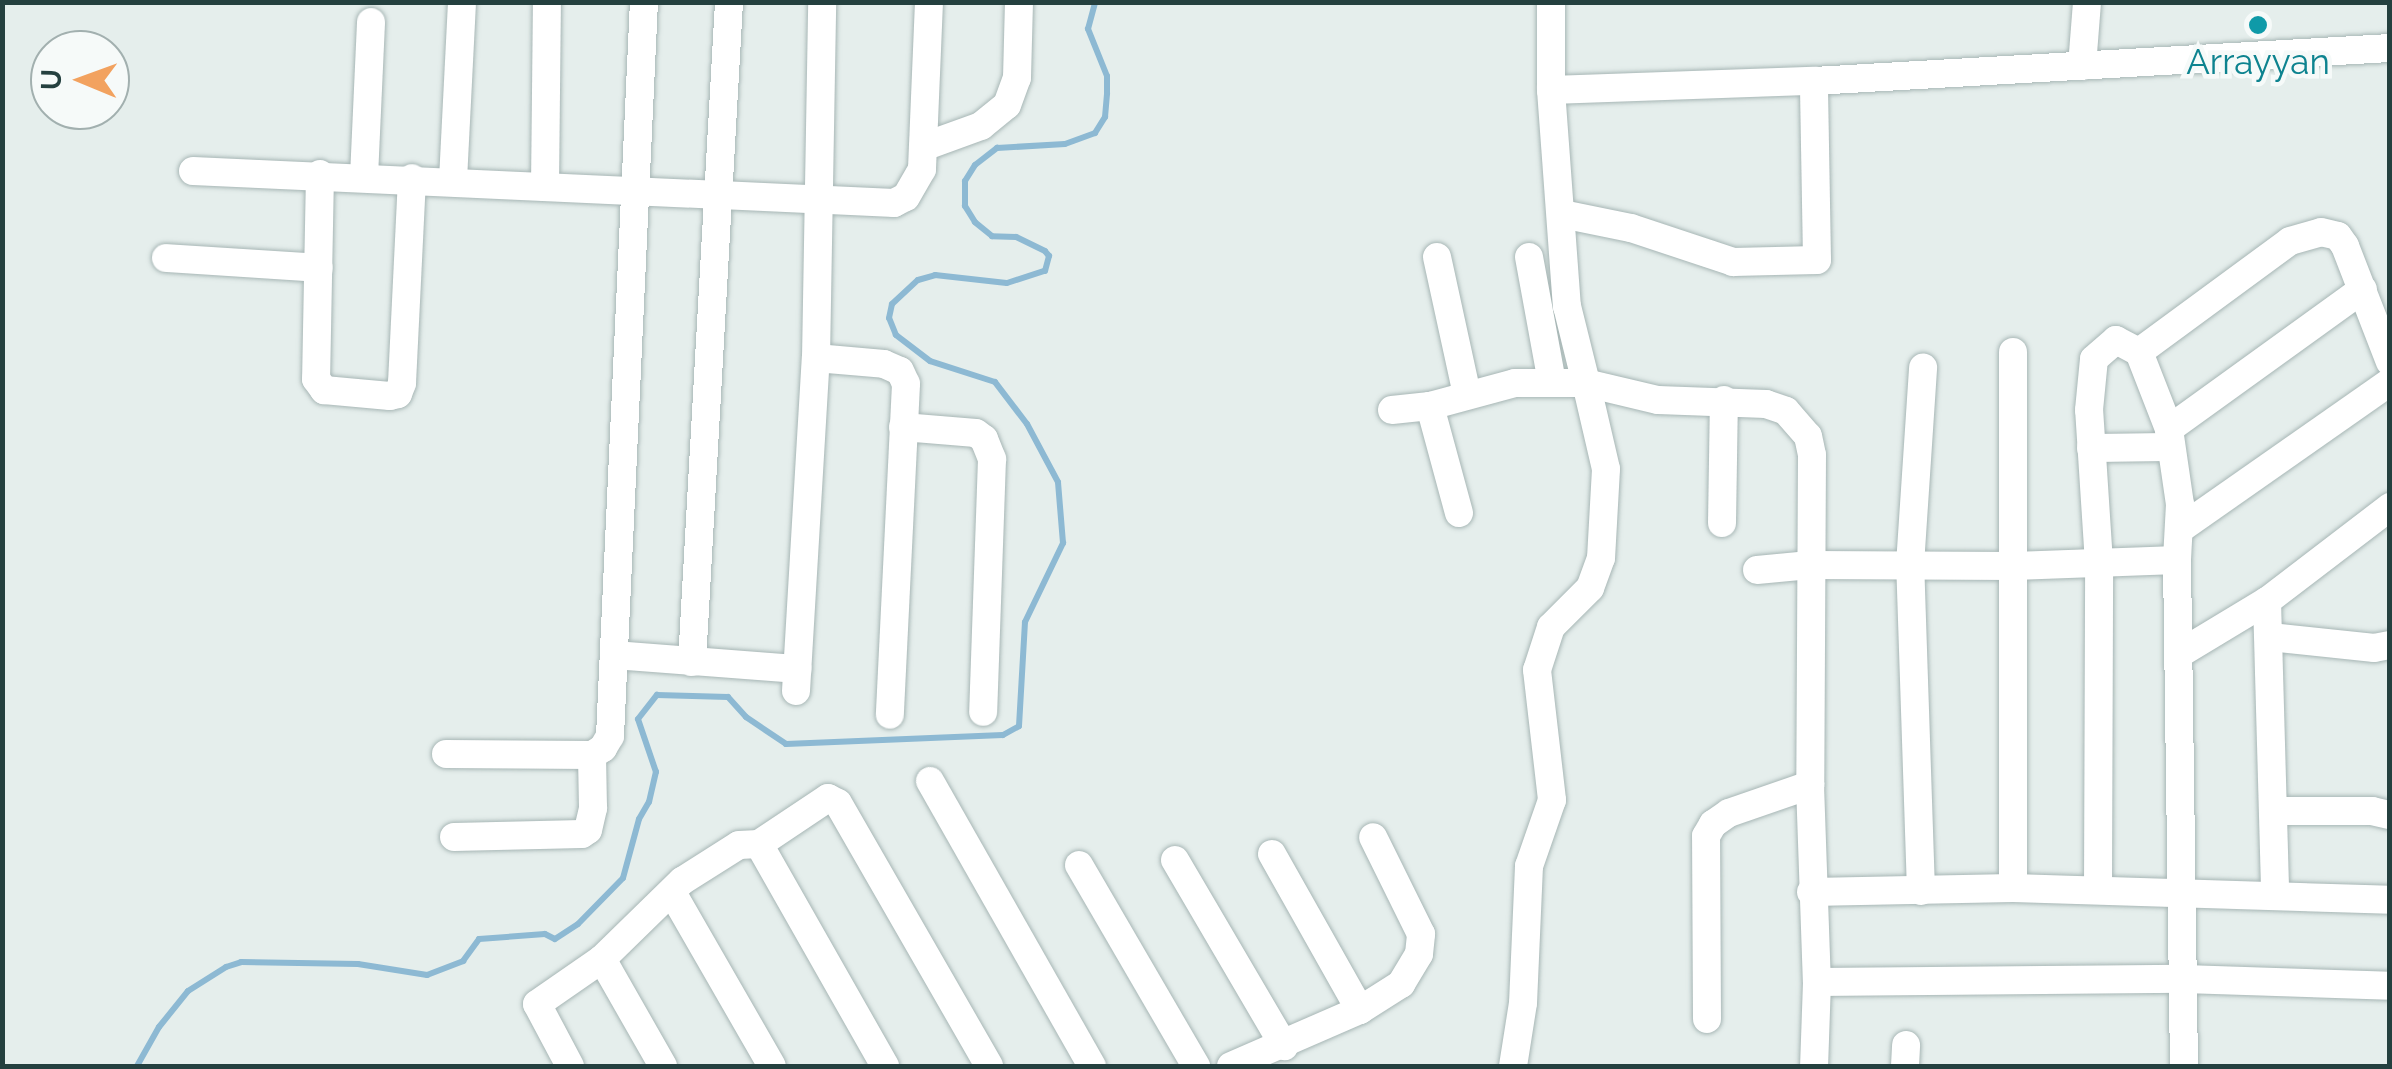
<!DOCTYPE html>
<style>
body{margin:0}
#map{position:relative;width:2392px;height:1069px;overflow:hidden;background:#e5eeec;font-family:Raleway,sans-serif}
div>[style]{position:absolute}
.stream>*{height:6px;margin:-3px;padding:0 3px;transform-origin:3px;border-radius:3px;background:#8db9d3}
.roads{filter:drop-shadow(0 0 2px #a7b6b5) drop-shadow(0 0 2px #a7b6b5)}
.minor>*{height:28px;margin:-14px;padding:0 14px;transform-origin:14px;border-radius:14px;background:#fff}
.dots>*{width:28px;height:28px;translate:-50% -50%;box-sizing:border-box;border:5px solid #f6faf9;border-radius:50%}
span{translate:-50% -50%;white-space:nowrap;text-align:center;line-height:1.15;-webkit-text-stroke:9px #f6faf9;paint-order:stroke}
.culture-label{font-size:35px;color:#0d838f}
.frame{position:absolute;inset:0;border:5px solid #24403f;pointer-events:none}
.north{position:absolute;left:30px;top:30px;width:100px;height:100px;box-sizing:border-box;background:#f6faf9;border:2px solid #a2b0af;border-radius:50%;rotate:271deg;font-size:28px;font-weight:700;line-height:40px;text-align:center;color:#24403f}
.north::after{content:'';display:block;margin:auto;width:35px;height:45px;background:#f2a25f;clip-path:polygon(50% 0,100% 100%,50% 72%,0 100%)}
</style>
<div id="map">
<div class="stream">
<div style="left:1155px;top:2px;width:29px"></div>
<div style="left:137px;top:1066px;width:45px;rotate:-60.6deg"></div>
<div style="left:159px;top:1027px;width:46px;rotate:-51.1deg"></div>
<div style="left:188px;top:991px;width:45px;rotate:-32.3deg"></div>
<div style="left:226px;top:967px;width:16px;rotate:-18deg"></div>
<div style="left:241px;top:962px;width:117px;rotate:1deg"></div>
<div style="left:358px;top:964px;width:70px;rotate:9.1deg"></div>
<div style="left:427px;top:975px;width:39px;rotate:-21deg"></div>
<div style="left:463px;top:961px;width:27px;rotate:-54deg"></div>
<div style="left:479px;top:939px;width:66px;rotate:-4.3deg"></div>
<div style="left:545px;top:934px;width:11px;rotate:27deg"></div>
<div style="left:555px;top:939px;width:27px;rotate:-33deg"></div>
<div style="left:578px;top:924px;width:64px;rotate:-45.6deg"></div>
<div style="left:623px;top:878px;width:61px;rotate:-74.8deg"></div>
<div style="left:639px;top:819px;width:20px;rotate:-60deg"></div>
<div style="left:649px;top:802px;width:31px;rotate:-77deg"></div>
<div style="left:656px;top:772px;width:56px;rotate:-108.8deg"></div>
<div style="left:638px;top:719px;width:31px;rotate:-52deg"></div>
<div style="left:657px;top:695px;width:71px;rotate:1.6deg"></div>
<div style="left:728px;top:697px;width:27px;rotate:48deg"></div>
<div style="left:746px;top:717px;width:48px;rotate:34deg"></div>
<div style="left:786px;top:744px;width:217px;rotate:-2.4deg"></div>
<div style="left:1003px;top:735px;width:18px;rotate:-29deg"></div>
<div style="left:1019px;top:726px;width:104px;rotate:-86.7deg"></div>
<div style="left:1025px;top:622px;width:88px;rotate:-64.3deg"></div>
<div style="left:1063px;top:543px;width:61px;rotate:-94.7deg"></div>
<div style="left:1058px;top:482px;width:66px;rotate:-118.1deg"></div>
<div style="left:1027px;top:424px;width:53px;rotate:-127.3deg"></div>
<div style="left:995px;top:382px;width:68px;rotate:-162.1deg"></div>
<div style="left:930px;top:361px;width:43px;rotate:-142.6deg"></div>
<div style="left:896px;top:335px;width:18px;rotate:-112deg"></div>
<div style="left:889px;top:318px;width:14px;rotate:-78deg"></div>
<div style="left:892px;top:304px;width:35px;rotate:-43deg"></div>
<div style="left:918px;top:280px;width:18px;rotate:-16deg"></div>
<div style="left:935px;top:275px;width:72px;rotate:6.3deg"></div>
<div style="left:1007px;top:283px;width:40px;rotate:-18deg"></div>
<div style="left:1045px;top:271px;width:16px;rotate:-75deg"></div>
<div style="left:1049px;top:256px;width:6px;rotate:-129deg"></div>
<div style="left:1045px;top:251px;width:32px;rotate:-154deg"></div>
<div style="left:1016px;top:237px;width:24px;rotate:-178deg"></div>
<div style="left:992px;top:236px;width:22px;rotate:-141deg"></div>
<div style="left:975px;top:222px;width:19px;rotate:-122deg"></div>
<div style="left:965px;top:206px;width:25px;rotate:-90deg"></div>
<div style="left:965px;top:181px;width:19px;rotate:-58deg"></div>
<div style="left:975px;top:165px;width:28px;rotate:-38deg"></div>
<div style="left:997px;top:148px;width:68px;rotate:-3.4deg"></div>
<div style="left:1065px;top:144px;width:32px;rotate:-20deg"></div>
<div style="left:1095px;top:133px;width:19px;rotate:-58deg"></div>
<div style="left:1105px;top:117px;width:24px;rotate:-85deg"></div>
<div style="left:1107px;top:93px;width:17px;rotate:-90deg"></div>
<div style="left:1107px;top:76px;width:51px;rotate:-112deg"></div>
<div style="left:1088px;top:29px;width:28px;rotate:-75deg"></div>
</div>
<div class="roads">
<div class="minor">
<div style="left:1551px;top:2px;width:88px;rotate:90deg"></div>
<div style="left:1551px;top:90px;width:263px;rotate:-2deg"></div>
<div style="left:1814px;top:81px;width:577px;rotate:-3.28deg"></div>
<div style="left:2082px;top:66px;width:64px;rotate:-85.5deg"></div>
<div style="left:1551px;top:90px;width:217px;rotate:85.8deg"></div>
<div style="left:1567px;top:306px;width:79px;rotate:76.1deg"></div>
<div style="left:1586px;top:383px;width:74px;rotate:13.3deg"></div>
<div style="left:1658px;top:400px;width:108px;rotate:2.1deg"></div>
<div style="left:1766px;top:404px;width:21px;rotate:19deg"></div>
<div style="left:1786px;top:411px;width:33px;rotate:49deg"></div>
<div style="left:1808px;top:436px;width:19px;rotate:78deg"></div>
<div style="left:1812px;top:455px;width:330px;rotate:90.3deg"></div>
<div style="left:1810px;top:785px;width:197px;rotate:88deg"></div>
<div style="left:1817px;top:982px;width:84px;rotate:92deg"></div>
<div style="left:923px;top:147px;width:62px;rotate:-19.9deg"></div>
<div style="left:981px;top:126px;width:33px;rotate:-39deg"></div>
<div style="left:1007px;top:105px;width:29px;rotate:-70deg"></div>
<div style="left:1017px;top:78px;width:76px;rotate:-88.5deg"></div>
<div style="left:193px;top:171px;width:702px;rotate:2.61deg"></div>
<div style="left:894px;top:203px;width:13px;rotate:-27deg"></div>
<div style="left:906px;top:197px;width:32px;rotate:-60deg"></div>
<div style="left:922px;top:169px;width:167px;rotate:-87.6deg"></div>
<div style="left:320px;top:174px;width:205px;rotate:91.1deg"></div>
<div style="left:316px;top:379px;width:14px;rotate:54deg"></div>
<div style="left:324px;top:390px;width:66px;rotate:5.2deg"></div>
<div style="left:390px;top:396px;width:8px;rotate:-14deg"></div>
<div style="left:398px;top:394px;width:12px;rotate:-70deg"></div>
<div style="left:402px;top:383px;width:205px;rotate:-87.2deg"></div>
<div style="left:364px;top:177px;width:155px;rotate:-87.4deg"></div>
<div style="left:453px;top:180px;width:178px;rotate:-87.1deg"></div>
<div style="left:545px;top:187px;width:185px;rotate:-89.4deg"></div>
<div style="left:1562px;top:214px;width:70px;rotate:11.5deg"></div>
<div style="left:1631px;top:228px;width:108px;rotate:18.4deg"></div>
<div style="left:1733px;top:262px;width:84px;rotate:-1.4deg"></div>
<div style="left:1817px;top:260px;width:179px;rotate:-91deg"></div>
<div style="left:1437px;top:257px;width:141px;rotate:77.7deg"></div>
<div style="left:1529px;top:257px;width:127px;rotate:79.6deg"></div>
<div style="left:166px;top:258px;width:153px;rotate:3.7deg"></div>
<div style="left:2013px;top:352px;width:536px;rotate:90deg"></div>
<div style="left:2139px;top:352px;width:187px;rotate:-36.3deg"></div>
<div style="left:2290px;top:241px;width:32px;rotate:-16deg"></div>
<div style="left:2321px;top:232px;width:17px;rotate:13deg"></div>
<div style="left:2338px;top:236px;width:12px;rotate:55deg"></div>
<div style="left:2345px;top:246px;width:124px;rotate:68.8deg"></div>
<div style="left:816px;top:358px;width:68px;rotate:5deg"></div>
<div style="left:884px;top:364px;width:17px;rotate:24deg"></div>
<div style="left:900px;top:371px;width:14px;rotate:65deg"></div>
<div style="left:906px;top:384px;width:331px;rotate:92.8deg"></div>
<div style="left:1392px;top:410px;width:38px;rotate:-6deg"></div>
<div style="left:903px;top:427px;width:73px;rotate:4.7deg"></div>
<div style="left:976px;top:433px;width:10px;rotate:37deg"></div>
<div style="left:984px;top:439px;width:22px;rotate:68deg"></div>
<div style="left:992px;top:459px;width:253px;rotate:92deg"></div>
<div style="left:2169px;top:429px;width:239px;rotate:-35.8deg"></div>
<div style="left:2091px;top:448px;width:80px;rotate:-0.7deg"></div>
<div style="left:1459px;top:513px;width:111px;rotate:-105.2deg"></div>
<div style="left:1430px;top:406px;width:88px;rotate:-15.1deg"></div>
<div style="left:1515px;top:383px;width:71px"></div>
<div style="left:1586px;top:383px;width:88px;rotate:76.9deg"></div>
<div style="left:1606px;top:469px;width:89px;rotate:93.2deg"></div>
<div style="left:1601px;top:558px;width:32px;rotate:110deg"></div>
<div style="left:1590px;top:588px;width:55px;rotate:135deg"></div>
<div style="left:1551px;top:627px;width:45px;rotate:108deg"></div>
<div style="left:1537px;top:670px;width:131px;rotate:83.4deg"></div>
<div style="left:1552px;top:800px;width:70px;rotate:109.2deg"></div>
<div style="left:1529px;top:866px;width:137px;rotate:92.5deg"></div>
<div style="left:1523px;top:1003px;width:64px;rotate:99deg"></div>
<div style="left:1722px;top:523px;width:123px;rotate:-89.1deg"></div>
<div style="left:2180px;top:529px;width:256px;rotate:-35deg"></div>
<div style="left:1757px;top:570px;width:53px;rotate:-5.4deg"></div>
<div style="left:1810px;top:565px;width:204px;rotate:0.3deg"></div>
<div style="left:2014px;top:566px;width:163px;rotate:-2.1deg"></div>
<div style="left:2267px;top:601px;width:295px;rotate:88.4deg"></div>
<div style="left:2270px;top:637px;width:105px;rotate:6deg"></div>
<div style="left:2374px;top:648px;width:16px;rotate:-11deg"></div>
<div style="left:2179px;top:654px;width:103px;rotate:-31.1deg"></div>
<div style="left:2267px;top:601px;width:155px;rotate:-37.4deg"></div>
<div style="left:615px;top:655px;width:183px;rotate:4.4deg"></div>
<div style="left:692px;top:662px;width:661px;rotate:-86.79deg"></div>
<div style="left:796px;top:691px;width:334px;rotate:-86.6deg"></div>
<div style="left:816px;top:358px;width:356px;rotate:-89deg"></div>
<div style="left:446px;top:754px;width:146px;rotate:0.4deg"></div>
<div style="left:930px;top:781px;width:328px;rotate:60.4deg"></div>
<div style="left:2275px;top:811px;width:97px"></div>
<div style="left:2372px;top:811px;width:18px;rotate:13deg"></div>
<div style="left:454px;top:837px;width:128px;rotate:-1.3deg"></div>
<div style="left:582px;top:834px;width:7px;rotate:-34deg"></div>
<div style="left:588px;top:830px;width:23px;rotate:-77deg"></div>
<div style="left:593px;top:808px;width:53px;rotate:-91.1deg"></div>
<div style="left:592px;top:755px;width:13px;rotate:-32deg"></div>
<div style="left:603px;top:748px;width:14px;rotate:-60deg"></div>
<div style="left:610px;top:736px;width:735px;rotate:-87.35deg"></div>
<div style="left:1272px;top:854px;width:179px;rotate:60.6deg"></div>
<div style="left:1175px;top:860px;width:216px;rotate:59.6deg"></div>
<div style="left:1079px;top:865px;width:233px;rotate:59.8deg"></div>
<div style="left:2098px;top:890px;width:327px;rotate:-89.8deg"></div>
<div style="left:2099px;top:563px;width:153px;rotate:-93.7deg"></div>
<div style="left:2089px;top:410px;width:51px;rotate:-84.4deg"></div>
<div style="left:2094px;top:359px;width:29px;rotate:-41deg"></div>
<div style="left:2116px;top:340px;width:26px;rotate:28deg"></div>
<div style="left:2139px;top:352px;width:83px;rotate:68.7deg"></div>
<div style="left:2169px;top:429px;width:76px;rotate:81.7deg"></div>
<div style="left:2180px;top:504px;width:56px;rotate:93.1deg"></div>
<div style="left:2177px;top:560px;width:506px;rotate:89.21deg"></div>
<div style="left:1921px;top:891px;width:326px;rotate:-91.9deg"></div>
<div style="left:1910px;top:565px;width:198px;rotate:-86.2deg"></div>
<div style="left:1811px;top:892px;width:202px;rotate:-1.1deg"></div>
<div style="left:2013px;top:888px;width:377px;rotate:1.8deg"></div>
<div style="left:673px;top:894px;width:198px;rotate:60.1deg"></div>
<div style="left:602px;top:959px;width:123px;rotate:60.3deg"></div>
<div style="left:1817px;top:982px;width:367px;rotate:-0.5deg"></div>
<div style="left:2184px;top:979px;width:206px;rotate:1.9deg"></div>
<div style="left:1707px;top:1019px;width:183px;rotate:-90.3deg"></div>
<div style="left:1706px;top:836px;width:14px;rotate:-60deg"></div>
<div style="left:1713px;top:824px;width:19px;rotate:-35deg"></div>
<div style="left:1729px;top:813px;width:86px;rotate:-19.1deg"></div>
<div style="left:570px;top:1066px;width:70px;rotate:-118deg"></div>
<div style="left:537px;top:1004px;width:79px;rotate:-34.7deg"></div>
<div style="left:602px;top:959px;width:112px;rotate:-44.3deg"></div>
<div style="left:682px;top:881px;width:67px;rotate:-32.3deg"></div>
<div style="left:739px;top:845px;width:20px;rotate:-3deg"></div>
<div style="left:885px;top:1066px;width:255px;rotate:-119.6deg"></div>
<div style="left:759px;top:844px;width:83px;rotate:-33.7deg"></div>
<div style="left:828px;top:798px;width:11px;rotate:27deg"></div>
<div style="left:838px;top:803px;width:303px;rotate:60.1deg"></div>
<div style="left:1231px;top:1066px;width:141px;rotate:-23.5deg"></div>
<div style="left:1360px;top:1010px;width:49px;rotate:-32.4deg"></div>
<div style="left:1401px;top:984px;width:35px;rotate:-59deg"></div>
<div style="left:1419px;top:954px;width:20px;rotate:-84deg"></div>
<div style="left:1421px;top:934px;width:108px;rotate:-116.3deg"></div>
<div style="left:1905px;top:1066px;width:21px;rotate:-87deg"></div>
</div>
</div>
<div class="dots">
<div style="left:2258px;top:25px;background:#0f9aa8"></div>
</div>
<div class="culture-label">
<span style="left:2258px;top:62px">Arrayyan</span>
</div>
<div class="frame"></div>
<div class="north">U</div>
</div>
